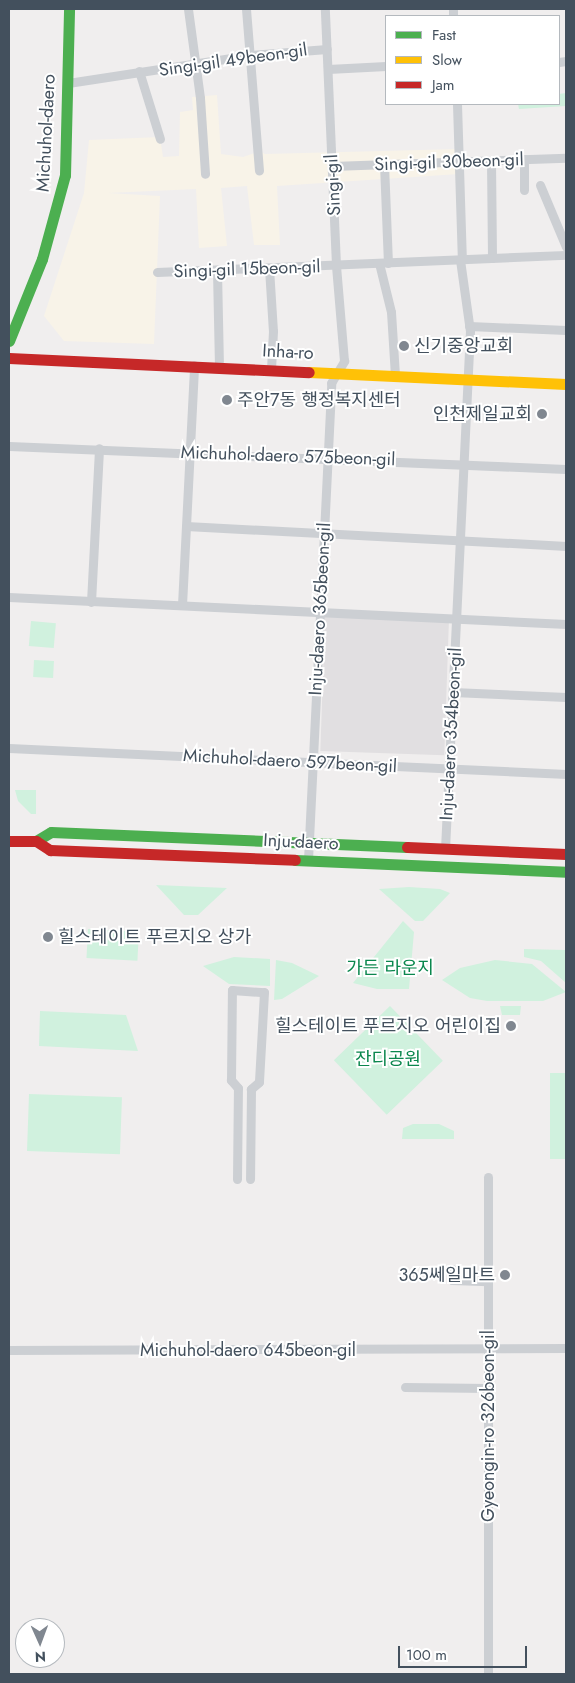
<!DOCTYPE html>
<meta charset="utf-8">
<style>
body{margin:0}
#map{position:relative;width:575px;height:1683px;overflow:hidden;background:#f0eeee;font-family:Jost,"Noto Sans KR",sans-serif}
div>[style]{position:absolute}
.commercial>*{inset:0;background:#f8f3e8}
.education>*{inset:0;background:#e1dfe1;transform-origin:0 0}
.green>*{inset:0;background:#d0f1de;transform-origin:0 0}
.street>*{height:9px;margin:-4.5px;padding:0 4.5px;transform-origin:4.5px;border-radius:4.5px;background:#cccfd3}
.fast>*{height:11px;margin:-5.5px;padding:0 5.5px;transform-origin:5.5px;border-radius:5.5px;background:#4caf50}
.slow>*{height:11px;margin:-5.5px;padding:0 5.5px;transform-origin:5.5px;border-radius:5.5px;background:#ffc107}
.jam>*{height:11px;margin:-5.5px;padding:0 5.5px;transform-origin:5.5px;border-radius:5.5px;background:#c62828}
.dots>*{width:14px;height:14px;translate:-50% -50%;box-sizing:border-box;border:2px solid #fff;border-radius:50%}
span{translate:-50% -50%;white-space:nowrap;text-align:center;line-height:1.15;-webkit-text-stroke:4px #fff;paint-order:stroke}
.street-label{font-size:18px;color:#43505d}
.poi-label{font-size:18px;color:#43505d}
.left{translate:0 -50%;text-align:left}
.right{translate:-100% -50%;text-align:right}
.park-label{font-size:18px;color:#0b874e}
.frame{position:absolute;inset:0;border:10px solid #43505d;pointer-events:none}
.legend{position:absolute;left:385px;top:15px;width:175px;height:90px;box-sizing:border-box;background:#fff;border:1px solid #b4b9be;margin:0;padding:6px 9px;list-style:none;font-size:15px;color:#43505d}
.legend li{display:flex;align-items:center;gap:10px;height:25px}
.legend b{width:25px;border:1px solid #b4b9be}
.north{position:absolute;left:15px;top:1618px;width:50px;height:50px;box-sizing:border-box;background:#fff;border:1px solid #b4b9be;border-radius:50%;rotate:178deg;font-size:14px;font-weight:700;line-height:20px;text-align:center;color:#43505d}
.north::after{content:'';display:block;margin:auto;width:18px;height:22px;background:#808790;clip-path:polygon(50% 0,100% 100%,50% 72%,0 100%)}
.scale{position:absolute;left:398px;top:1646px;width:129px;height:22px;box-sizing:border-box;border:2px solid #43505d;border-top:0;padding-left:6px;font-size:15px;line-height:18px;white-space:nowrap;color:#43505d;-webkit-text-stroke:4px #fff;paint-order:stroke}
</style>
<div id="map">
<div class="commercial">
<div style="clip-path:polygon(217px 95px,221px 154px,243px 157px,260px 151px,265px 154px,459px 149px,459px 174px,277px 186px,280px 245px,254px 245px,247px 186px,221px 188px,227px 246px,199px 248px,196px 189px,108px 193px,160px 196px,154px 344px,64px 341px,44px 316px,84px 193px,89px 140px,160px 137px,163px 157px,179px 156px,180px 112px,193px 110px,192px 97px)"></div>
</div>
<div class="education">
<div style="left:325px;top:617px;width:124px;height:134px;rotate:2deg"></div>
</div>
<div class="green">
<div style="clip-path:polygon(566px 93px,566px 106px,519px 109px,518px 104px,559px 104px,559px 94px)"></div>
<div style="left:31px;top:621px;width:25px;height:25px;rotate:5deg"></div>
<div style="left:34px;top:660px;width:20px;height:17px;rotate:3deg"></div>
<div style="clip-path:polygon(15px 790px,36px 790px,36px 814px,31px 814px,18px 801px)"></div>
<div style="clip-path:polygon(156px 885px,227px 888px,198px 915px,184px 915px)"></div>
<div style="clip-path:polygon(409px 887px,440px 889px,450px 893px,423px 921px,415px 921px,379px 889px)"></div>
<div style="clip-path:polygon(403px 921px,414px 932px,409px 989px,377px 989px,353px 983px)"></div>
<div style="left:88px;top:929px;width:51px;height:29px;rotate:3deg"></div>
<div style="clip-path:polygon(524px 949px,566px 950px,566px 983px,541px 961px,524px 957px)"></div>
<div style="clip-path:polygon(234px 957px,270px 959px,270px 986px,229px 984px,203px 966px)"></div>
<div style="clip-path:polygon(276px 960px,292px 963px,319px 976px,282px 999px,274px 1000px)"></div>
<div style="clip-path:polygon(495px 960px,532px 964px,566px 992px,543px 1001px,487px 1001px,470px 998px,442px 980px,460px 968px)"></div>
<div style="left:390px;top:1006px;width:76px;height:78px;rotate:46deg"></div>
<div style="clip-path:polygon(500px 1006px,521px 1006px,520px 1015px,502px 1015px)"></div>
<div style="clip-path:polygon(40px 1011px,126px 1015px,138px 1051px,39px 1046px)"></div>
<div style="left:550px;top:1073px;width:16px;height:86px"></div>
<div style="left:29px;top:1094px;width:93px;height:57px;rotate:2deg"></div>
<div style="clip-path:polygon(413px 1124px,439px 1124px,454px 1131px,454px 1139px,402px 1139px,403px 1128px)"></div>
</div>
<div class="street">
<div style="left:188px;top:9px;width:90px;rotate:82.3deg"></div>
<div style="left:200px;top:98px;width:76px;rotate:86.2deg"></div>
<div style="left:246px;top:9px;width:162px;rotate:85.4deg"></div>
<div style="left:453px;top:9px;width:7px;rotate:90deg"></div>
<div style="left:559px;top:62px;width:7px;rotate:-8deg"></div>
<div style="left:328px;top:69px;width:58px;rotate:-3deg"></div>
<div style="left:139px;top:71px;width:71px;rotate:72.8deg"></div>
<div style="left:68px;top:83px;width:185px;rotate:-8.7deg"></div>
<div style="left:251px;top:55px;width:76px;rotate:-4.5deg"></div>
<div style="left:457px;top:104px;width:156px;rotate:88.2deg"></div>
<div style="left:524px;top:159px;width:31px;rotate:90deg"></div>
<div style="left:491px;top:161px;width:97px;rotate:89.4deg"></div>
<div style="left:384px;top:164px;width:99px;rotate:87.7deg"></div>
<div style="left:332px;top:166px;width:234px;rotate:-2deg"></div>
<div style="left:540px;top:185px;width:67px;rotate:67.2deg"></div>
<div style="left:379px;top:263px;width:50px;rotate:76.2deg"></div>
<div style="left:391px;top:312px;width:63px;rotate:86.4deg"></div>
<div style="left:269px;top:268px;width:63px;rotate:86.4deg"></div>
<div style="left:273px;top:331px;width:37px;rotate:93deg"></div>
<div style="left:217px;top:271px;width:95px;rotate:88.8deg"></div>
<div style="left:157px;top:272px;width:409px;rotate:-2.4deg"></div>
<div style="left:469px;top:326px;width:97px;rotate:2.4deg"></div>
<div style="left:9px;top:446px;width:557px;rotate:2.36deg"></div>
<div style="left:186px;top:526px;width:381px;rotate:3deg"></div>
<div style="left:9px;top:597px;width:558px;rotate:2.78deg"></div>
<div style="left:91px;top:602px;width:154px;rotate:-87deg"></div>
<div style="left:182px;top:605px;width:240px;rotate:-87.1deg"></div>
<div style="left:453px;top:692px;width:113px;rotate:2.5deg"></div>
<div style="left:9px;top:748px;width:558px;rotate:2.67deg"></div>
<div style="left:445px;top:849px;width:519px;rotate:-87.24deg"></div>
<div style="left:470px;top:331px;width:72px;rotate:-98deg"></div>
<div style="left:308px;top:860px;width:478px;rotate:-87.2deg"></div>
<div style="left:331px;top:383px;width:26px;rotate:-59deg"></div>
<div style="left:344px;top:361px;width:96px;rotate:-94.8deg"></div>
<div style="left:336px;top:265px;width:256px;rotate:-92.5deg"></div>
<div style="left:488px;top:1177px;width:497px;rotate:90deg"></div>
<div style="left:237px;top:1179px;width:91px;rotate:-89.4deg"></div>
<div style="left:238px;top:1088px;width:11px;rotate:-131deg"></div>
<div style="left:231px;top:1080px;width:90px;rotate:-89.4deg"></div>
<div style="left:232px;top:990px;width:32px;rotate:4deg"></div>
<div style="left:264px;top:992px;width:90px;rotate:93.2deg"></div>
<div style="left:259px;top:1082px;width:11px;rotate:139deg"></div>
<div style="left:251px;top:1089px;width:90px;rotate:90.6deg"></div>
<div style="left:452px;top:1269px;width:11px;rotate:90deg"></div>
<div style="left:452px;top:1280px;width:36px;rotate:2deg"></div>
<div style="left:9px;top:1350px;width:557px;rotate:-0.21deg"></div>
<div style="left:405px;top:1387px;width:83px;rotate:0.7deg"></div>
</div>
<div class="fast">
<div style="left:9px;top:341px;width:88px;rotate:-68.1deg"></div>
<div style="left:42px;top:259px;width:87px;rotate:-74.7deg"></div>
<div style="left:65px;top:175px;width:166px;rotate:-88.6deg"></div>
<div style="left:36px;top:841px;width:17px;rotate:-31deg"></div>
<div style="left:51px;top:832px;width:356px;rotate:2.4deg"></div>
<div style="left:295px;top:860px;width:271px;rotate:2.5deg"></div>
</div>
<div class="slow">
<div style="left:309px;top:372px;width:257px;rotate:2.7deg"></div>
</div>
<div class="jam">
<div style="left:9px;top:358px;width:300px;rotate:2.7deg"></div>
<div style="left:9px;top:841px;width:27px"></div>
<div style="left:36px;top:841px;width:17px;rotate:33deg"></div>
<div style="left:50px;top:850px;width:245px;rotate:2.3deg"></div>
<div style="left:407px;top:847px;width:159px;rotate:2.5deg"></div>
</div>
<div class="dots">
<div style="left:404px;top:346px;background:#808790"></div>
<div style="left:227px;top:400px;background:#808790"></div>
<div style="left:542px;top:414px;background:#808790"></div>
<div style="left:48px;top:937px;background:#808790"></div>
<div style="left:511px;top:1026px;background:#808790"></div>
<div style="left:505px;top:1275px;background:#808790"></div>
</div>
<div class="street-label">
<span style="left:233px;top:60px;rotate:-8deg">Singi-gil 49beon-gil</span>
<span style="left:46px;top:133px;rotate:-87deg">Michuhol-daero</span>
<span style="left:449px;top:162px;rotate:-2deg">Singi-gil 30beon-gil</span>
<span style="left:333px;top:185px;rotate:-93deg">Singi-gil</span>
<span style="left:247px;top:269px;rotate:-2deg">Singi-gil 15beon-gil</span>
<span style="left:288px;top:352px;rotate:3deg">Inha-ro</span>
<span style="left:288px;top:456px;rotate:2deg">Michuhol-daero 575beon-gil</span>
<span style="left:320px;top:609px;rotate:-87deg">Inju-daero 365beon-gil</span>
<span style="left:451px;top:734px;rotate:-87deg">Inju-daero 354beon-gil</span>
<span style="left:290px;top:761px;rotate:3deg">Michuhol-daero 597beon-gil</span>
<span style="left:301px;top:842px;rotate:3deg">Inju-daero</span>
<span style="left:248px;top:1350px">Michuhol-daero 645beon-gil</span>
<span style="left:488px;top:1426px;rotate:-90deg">Gyeongin-ro 326beon-gil</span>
</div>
<div class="poi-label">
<span class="left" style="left:414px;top:346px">신기중앙교회</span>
<span class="left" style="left:237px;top:400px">주안7동 행정복지센터</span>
<span class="right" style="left:532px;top:414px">인천제일교회</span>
<span class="left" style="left:58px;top:937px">힐스테이트 푸르지오 상가</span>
<span class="right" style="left:501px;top:1026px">힐스테이트 푸르지오 어린이집</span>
<span class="right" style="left:495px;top:1275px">365쎄일마트</span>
</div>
<div class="park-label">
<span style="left:390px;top:968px">가든 라운지</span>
<span style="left:388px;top:1059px">잔디공원</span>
</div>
<div class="frame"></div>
<ul class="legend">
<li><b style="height:6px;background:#4caf50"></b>Fast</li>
<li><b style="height:6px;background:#ffc107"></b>Slow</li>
<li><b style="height:6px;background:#c62828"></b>Jam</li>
</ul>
<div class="north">N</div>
<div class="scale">100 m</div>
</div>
